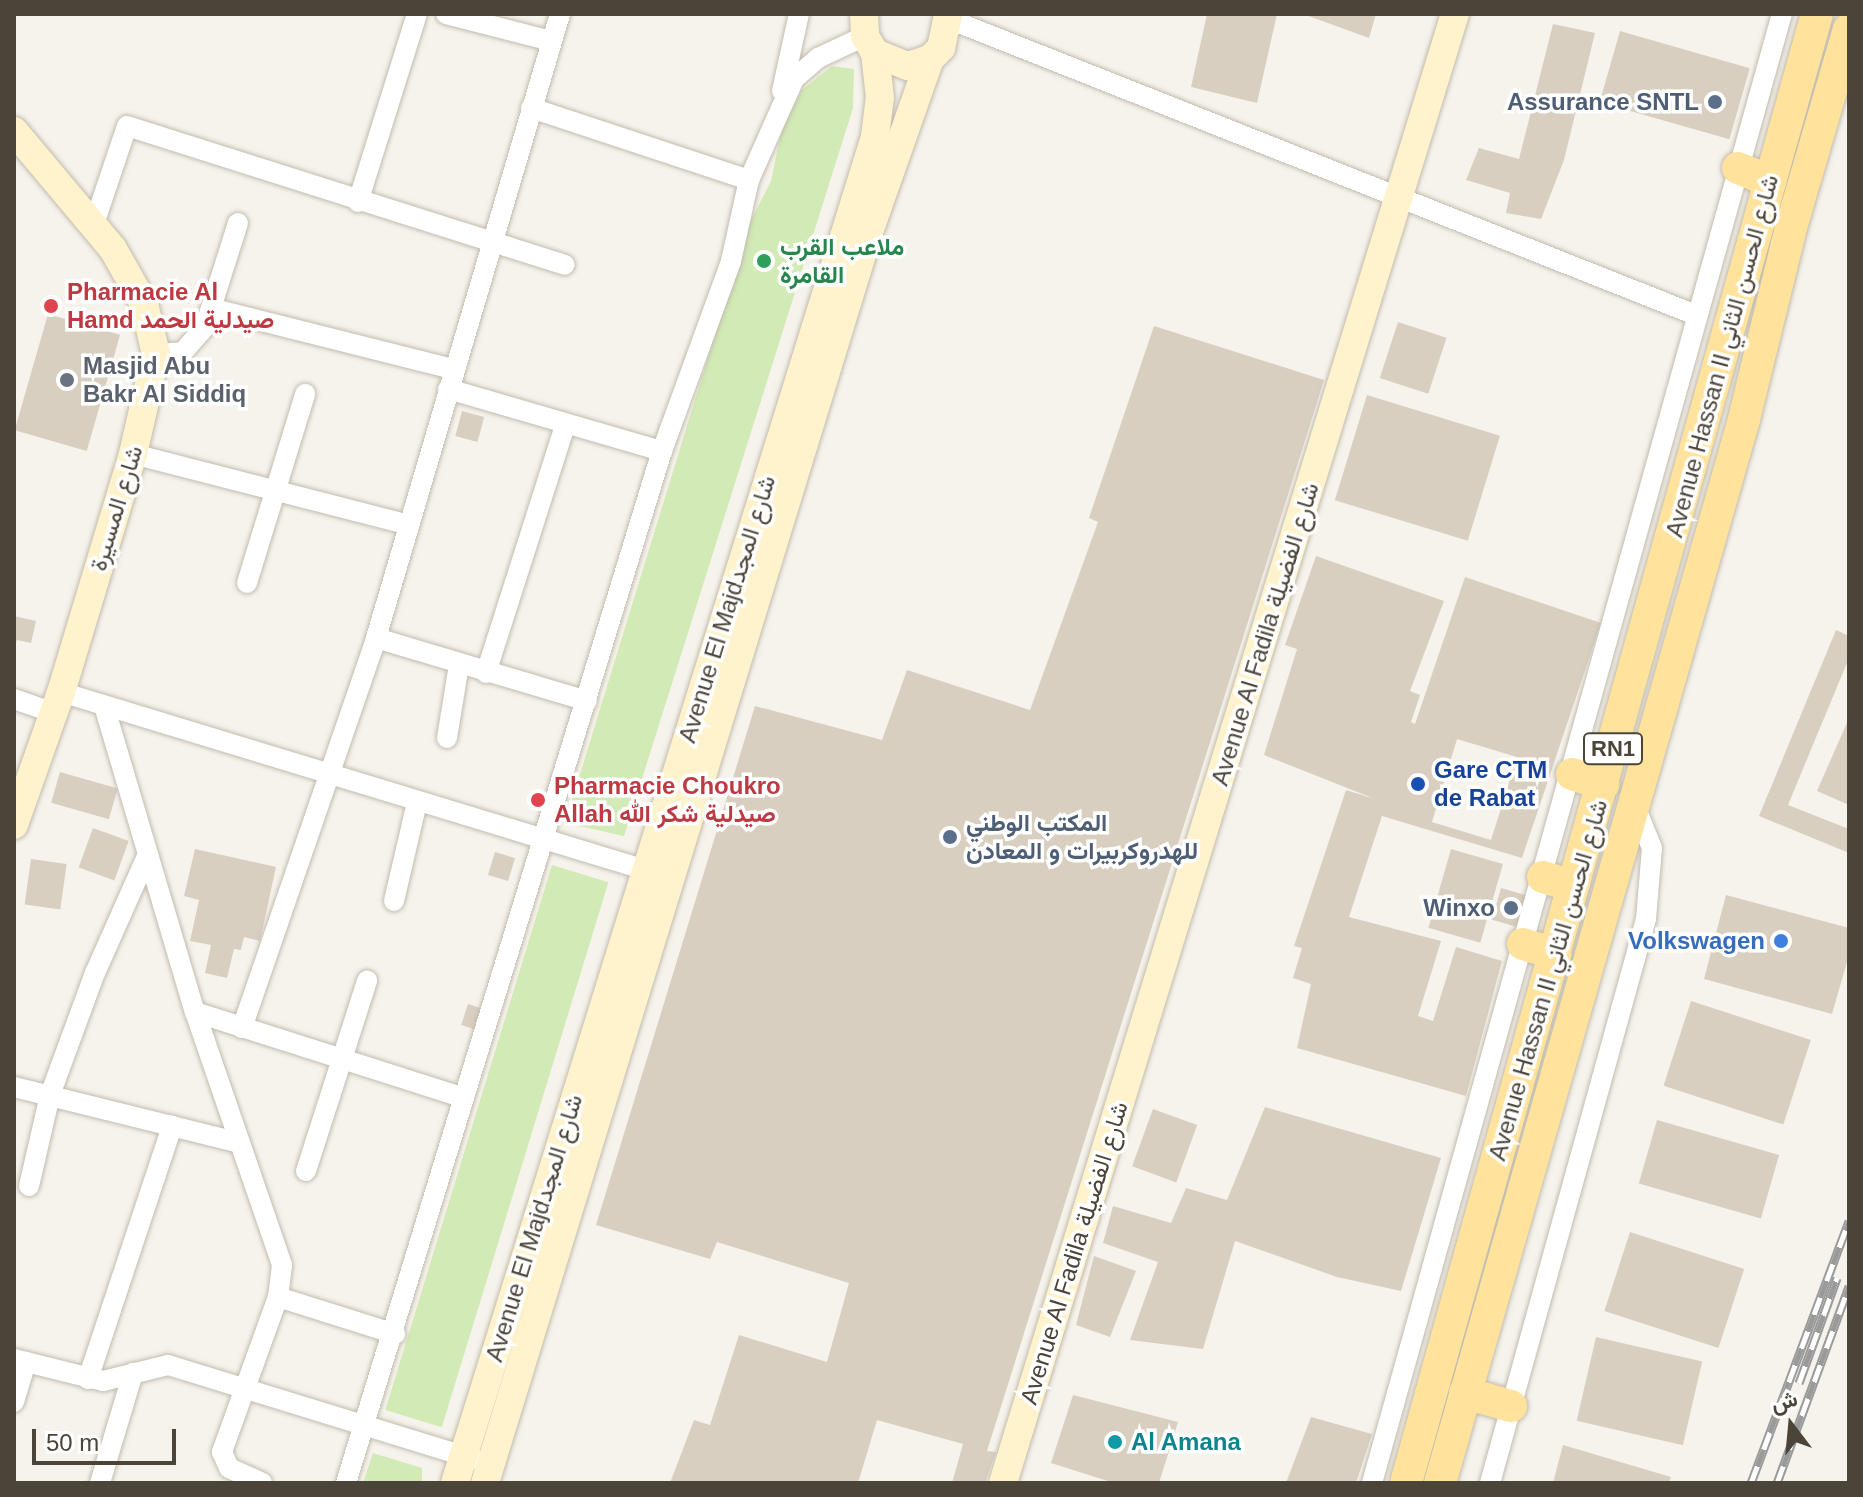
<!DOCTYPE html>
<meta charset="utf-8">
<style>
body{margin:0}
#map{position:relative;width:1863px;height:1497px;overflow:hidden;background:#f6f3ec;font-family:Helvetica,Vazirmatn,sans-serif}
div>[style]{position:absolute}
.green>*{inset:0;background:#d2eab5;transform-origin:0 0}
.building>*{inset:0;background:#d8cfc1;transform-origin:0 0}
.roads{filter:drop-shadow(0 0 2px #c2bbae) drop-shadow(0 0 2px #c2bbae)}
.street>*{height:20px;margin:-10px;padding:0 10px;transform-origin:10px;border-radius:10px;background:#fff}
.secondary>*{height:28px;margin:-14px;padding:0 14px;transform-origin:14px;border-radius:14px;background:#fff3cd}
.primary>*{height:32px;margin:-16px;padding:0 16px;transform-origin:16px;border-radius:16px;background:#ffe39c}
.rail>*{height:9px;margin-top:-4.5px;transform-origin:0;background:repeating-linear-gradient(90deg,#fff 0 18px,#9a9a9a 0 36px);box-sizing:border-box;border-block:2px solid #9a9a9a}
.dots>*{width:22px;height:22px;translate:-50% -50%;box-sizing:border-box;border:4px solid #fff;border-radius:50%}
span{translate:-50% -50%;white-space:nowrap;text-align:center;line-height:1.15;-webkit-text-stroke:7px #fff;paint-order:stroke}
.shield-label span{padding:2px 6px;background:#fff;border:2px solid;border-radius:6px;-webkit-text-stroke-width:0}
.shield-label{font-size:22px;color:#4b4439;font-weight:700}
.service-label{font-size:24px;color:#4e5e75;font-weight:700}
.right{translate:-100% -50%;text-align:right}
.left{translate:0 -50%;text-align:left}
.leisure-label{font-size:24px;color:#27864d;font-weight:700}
.health-label{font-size:24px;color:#be3a42;font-weight:700}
.street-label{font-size:24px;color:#4b4439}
.worship-label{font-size:24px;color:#5b616d;font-weight:700}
.transit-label{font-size:24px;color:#164399;font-weight:700}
.shop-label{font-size:24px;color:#366cbe;font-weight:700}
.culture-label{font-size:24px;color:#0d838f;font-weight:700}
.frame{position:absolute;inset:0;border:16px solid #4b4439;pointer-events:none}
.north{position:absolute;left:1751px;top:1385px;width:80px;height:80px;-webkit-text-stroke:6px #fff;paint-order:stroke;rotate:344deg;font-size:22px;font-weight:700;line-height:32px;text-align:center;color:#4b4439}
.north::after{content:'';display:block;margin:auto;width:28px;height:36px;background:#4b4439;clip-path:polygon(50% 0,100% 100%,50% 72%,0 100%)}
.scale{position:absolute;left:32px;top:1429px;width:144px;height:36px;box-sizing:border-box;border:4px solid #4b4439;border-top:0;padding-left:10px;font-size:24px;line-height:28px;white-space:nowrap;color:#4b4439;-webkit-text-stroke:6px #fff;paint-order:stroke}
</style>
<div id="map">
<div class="green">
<div style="clip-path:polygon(832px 66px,854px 69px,853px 108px,624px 836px,565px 823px,749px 224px,771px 181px,783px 123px,802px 90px)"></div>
<div style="left:552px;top:865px;width:59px;height:570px;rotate:17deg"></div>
<div style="clip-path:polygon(373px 1453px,422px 1468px,422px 1483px,363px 1483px)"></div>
</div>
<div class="building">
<div style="clip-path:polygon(1207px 14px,1277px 14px,1257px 103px,1191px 87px)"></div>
<div style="clip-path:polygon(1303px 14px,1376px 14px,1369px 38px)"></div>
<div style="clip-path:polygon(1553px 24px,1595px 33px,1564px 160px,1541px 219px,1506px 213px,1510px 193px,1466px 180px,1479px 148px,1519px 159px)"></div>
<div style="left:1620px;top:31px;width:135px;height:74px;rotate:16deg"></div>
<div style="left:48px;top:314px;width:75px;height:121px;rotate:16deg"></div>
<div style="left:1398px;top:322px;width:51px;height:59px;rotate:18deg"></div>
<div style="clip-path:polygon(1154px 326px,1324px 380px,987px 1451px,996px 1452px,985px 1483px,952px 1483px,963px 1444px,877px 1420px,858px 1483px,670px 1483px,694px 1420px,710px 1425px,739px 1335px,827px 1362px,849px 1283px,717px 1242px,710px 1259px,596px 1225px,755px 706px,882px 740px,907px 670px,1030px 710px,1098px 522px,1089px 518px)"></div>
<div style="left:1367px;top:395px;width:139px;height:110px;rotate:17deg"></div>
<div style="left:462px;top:411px;width:23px;height:26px;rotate:15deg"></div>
<div style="clip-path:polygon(evenodd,1316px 556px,1444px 601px,1410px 691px,1420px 695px,1411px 722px,1415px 724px,1465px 577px,1601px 623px,1522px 858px,1382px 816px,1349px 917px,1441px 941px,1418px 1016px,1433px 1021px,1456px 947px,1502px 961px,1466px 1096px,1297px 1048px,1311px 984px,1293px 978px,1302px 948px,1294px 946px,1346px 790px,1375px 799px,1264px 755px,1297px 649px,1285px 645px,1316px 556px,1457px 739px,1517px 757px,1491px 840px,1432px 822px,1457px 739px)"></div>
<div style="clip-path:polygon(14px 616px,36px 621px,31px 643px,17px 640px,14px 647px)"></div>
<div style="clip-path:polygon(1836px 630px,1849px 636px,1849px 658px,1788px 805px,1849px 829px,1849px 853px,1759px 816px)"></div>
<div style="clip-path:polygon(1849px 718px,1849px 805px,1817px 791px)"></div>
<div style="left:60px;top:772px;width:60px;height:32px;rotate:16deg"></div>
<div style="left:93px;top:828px;width:38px;height:42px;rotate:20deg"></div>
<div style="clip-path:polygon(195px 849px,276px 867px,260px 941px,244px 937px,241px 950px,234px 949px,227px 978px,205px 973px,211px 945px,190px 941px,199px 900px,184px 896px)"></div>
<div style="left:1451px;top:849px;width:54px;height:82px;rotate:16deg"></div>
<div style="left:495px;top:852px;width:21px;height:24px;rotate:17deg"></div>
<div style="left:31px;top:859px;width:36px;height:46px;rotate:8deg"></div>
<div style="left:1501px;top:888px;width:29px;height:33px;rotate:16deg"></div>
<div style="clip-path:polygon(1726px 895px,1849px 928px,1849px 955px,1832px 1014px,1704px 979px)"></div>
<div style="left:1691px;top:1001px;width:126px;height:89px;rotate:18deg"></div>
<div style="left:468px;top:1004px;width:20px;height:22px;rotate:18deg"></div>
<div style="clip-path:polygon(1265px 1107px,1441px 1158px,1401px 1291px,1337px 1277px,1235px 1241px,1203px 1349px,1130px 1340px,1158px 1262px,1103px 1243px,1113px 1206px,1171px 1223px,1186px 1188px,1227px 1200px)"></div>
<div style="left:1153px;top:1109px;width:47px;height:61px;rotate:20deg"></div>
<div style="left:1657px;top:1120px;width:127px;height:66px;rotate:16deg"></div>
<div style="left:1630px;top:1232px;width:120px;height:83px;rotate:18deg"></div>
<div style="clip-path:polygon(1094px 1256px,1136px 1271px,1110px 1337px,1076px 1325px)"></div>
<div style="left:1596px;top:1337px;width:109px;height:86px;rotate:13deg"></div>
<div style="clip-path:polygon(1073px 1395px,1178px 1422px,1159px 1483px,1114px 1483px,1051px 1463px)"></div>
<div style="clip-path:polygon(1311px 1417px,1372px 1434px,1356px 1483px,1286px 1483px)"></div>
<div style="clip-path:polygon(1563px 1445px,1671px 1477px,1669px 1483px,1553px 1483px)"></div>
</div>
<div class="roads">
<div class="street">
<div style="left:446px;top:14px;width:108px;rotate:14.4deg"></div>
<div style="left:949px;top:19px;width:804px;rotate:21.62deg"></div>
<div style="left:782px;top:91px;width:79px;rotate:-77.6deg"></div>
<div style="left:531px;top:108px;width:230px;rotate:18.3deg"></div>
<div style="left:358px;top:202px;width:197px;rotate:-72.6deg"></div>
<div style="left:94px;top:224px;width:103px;rotate:-71.4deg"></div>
<div style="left:127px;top:126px;width:459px;rotate:17.6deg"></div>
<div style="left:214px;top:309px;width:246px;rotate:14.1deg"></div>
<div style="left:156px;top:354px;width:27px;rotate:-4deg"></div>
<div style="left:183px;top:352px;width:33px;rotate:-49deg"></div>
<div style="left:205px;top:327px;width:109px;rotate:-72.4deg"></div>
<div style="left:448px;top:389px;width:223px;rotate:16.2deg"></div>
<div style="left:133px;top:454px;width:285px;rotate:14.4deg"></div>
<div style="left:247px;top:583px;width:198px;rotate:-72.9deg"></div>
<div style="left:376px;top:638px;width:220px;rotate:16.6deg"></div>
<div style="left:486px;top:673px;width:259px;rotate:-72.3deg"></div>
<div style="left:61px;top:692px;width:625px;rotate:16.93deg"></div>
<div style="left:14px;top:699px;width:42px;rotate:19.3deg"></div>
<div style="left:105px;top:709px;width:316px;rotate:73.5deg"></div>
<div style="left:195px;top:1012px;width:268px;rotate:71deg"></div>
<div style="left:282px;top:1265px;width:32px;rotate:97deg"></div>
<div style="left:278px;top:1297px;width:165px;rotate:109.9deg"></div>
<div style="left:222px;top:1452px;width:17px;rotate:66deg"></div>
<div style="left:229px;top:1468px;width:36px;rotate:24deg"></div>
<div style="left:447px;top:738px;width:74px;rotate:-80.7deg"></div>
<div style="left:394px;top:901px;width:102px;rotate:-76.9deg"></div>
<div style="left:195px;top:1012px;width:282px;rotate:17.7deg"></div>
<div style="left:242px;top:1028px;width:412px;rotate:-71deg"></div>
<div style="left:376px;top:638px;width:651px;rotate:-73.57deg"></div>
<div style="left:14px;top:1087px;width:233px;rotate:13.9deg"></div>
<div style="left:306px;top:1171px;width:200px;rotate:-72.2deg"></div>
<div style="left:29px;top:1186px;width:93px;rotate:-77deg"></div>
<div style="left:50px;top:1095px;width:130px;rotate:-69.8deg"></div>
<div style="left:95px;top:973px;width:130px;rotate:-66deg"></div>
<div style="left:278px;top:1297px;width:123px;rotate:17.5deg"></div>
<div style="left:14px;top:1359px;width:92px;rotate:13.9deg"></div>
<div style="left:103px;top:1381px;width:67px;rotate:-13.8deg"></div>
<div style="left:168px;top:1365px;width:320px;rotate:17.1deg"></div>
<div style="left:88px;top:1379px;width:267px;rotate:-71.6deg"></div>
<div style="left:14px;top:1402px;width:42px;rotate:-73.3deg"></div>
<div style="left:100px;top:1483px;width:115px;rotate:-73.3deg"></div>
<div style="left:346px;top:1483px;width:1079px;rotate:-72.98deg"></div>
<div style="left:662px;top:451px;width:202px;rotate:-70deg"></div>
<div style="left:731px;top:261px;width:83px;rotate:-77.5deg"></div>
<div style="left:749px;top:180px;width:111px;rotate:-66deg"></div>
<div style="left:794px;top:79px;width:32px;rotate:-41deg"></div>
<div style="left:818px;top:58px;width:52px;rotate:-25.1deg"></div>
<div style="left:1372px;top:1483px;width:1525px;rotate:-74.41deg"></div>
<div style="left:1490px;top:1483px;width:585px;rotate:-74.54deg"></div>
<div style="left:1646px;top:919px;width:71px;rotate:-85.2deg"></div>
<div style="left:1652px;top:848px;width:48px;rotate:-112.2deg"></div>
</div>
<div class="secondary">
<div style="left:864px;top:14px;width:22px;rotate:87deg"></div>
<div style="left:865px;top:36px;width:20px;rotate:60deg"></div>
<div style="left:875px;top:53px;width:35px;rotate:22deg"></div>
<div style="left:908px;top:66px;width:23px;rotate:-18deg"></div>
<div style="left:930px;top:59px;width:16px;rotate:-45deg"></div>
<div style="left:941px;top:48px;width:35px;rotate:-78deg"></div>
<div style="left:14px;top:131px;width:154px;rotate:50deg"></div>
<div style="left:113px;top:249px;width:63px;rotate:60.6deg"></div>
<div style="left:144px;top:304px;width:51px;rotate:76.5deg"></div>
<div style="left:156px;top:354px;width:103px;rotate:103deg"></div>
<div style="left:133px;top:454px;width:249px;rotate:106.8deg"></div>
<div style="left:61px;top:692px;width:141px;rotate:109.5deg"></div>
<div style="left:455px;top:1483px;width:1410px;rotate:-72.67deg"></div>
<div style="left:875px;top:137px;width:39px;rotate:-83deg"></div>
<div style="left:880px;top:98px;width:45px;rotate:-96.3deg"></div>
<div style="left:485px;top:1483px;width:1309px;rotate:-72.94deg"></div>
<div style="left:869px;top:232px;width:183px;rotate:-70.6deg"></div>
<div style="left:1003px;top:1483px;width:1537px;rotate:-72.9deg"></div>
</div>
<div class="primary">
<div style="left:1738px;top:168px;width:35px;rotate:22deg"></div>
<div style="left:1572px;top:774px;width:33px;rotate:18deg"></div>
<div style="left:1543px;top:877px;width:31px;rotate:17deg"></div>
<div style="left:1523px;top:944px;width:34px;rotate:17deg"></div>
<div style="left:1465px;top:1393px;width:48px;rotate:15.8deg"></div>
<div style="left:1406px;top:1483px;width:1525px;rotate:-74.37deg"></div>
<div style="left:1440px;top:1483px;width:1107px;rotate:-74.05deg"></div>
<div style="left:1744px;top:419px;width:201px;rotate:-76.2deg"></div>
<div style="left:1792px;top:224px;width:203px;rotate:-73.7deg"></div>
</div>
</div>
<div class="rail">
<div style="left:1799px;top:1383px;width:112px;rotate:-70.1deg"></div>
<div style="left:1751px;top:1483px;width:280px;rotate:-69.5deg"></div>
<div style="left:1777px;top:1483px;width:210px;rotate:-69.9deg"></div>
</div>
<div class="dots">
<div style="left:1715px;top:102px;background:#5c6f8a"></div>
<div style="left:764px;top:261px;background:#2e9e5b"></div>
<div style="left:51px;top:306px;background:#e0444e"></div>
<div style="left:67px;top:380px;background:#6b7280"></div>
<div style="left:1418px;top:784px;background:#1a4fb4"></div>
<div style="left:538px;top:800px;background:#e0444e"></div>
<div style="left:950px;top:837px;background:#5c6f8a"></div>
<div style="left:1511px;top:908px;background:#5c6f8a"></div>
<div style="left:1781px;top:941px;background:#3f7fe0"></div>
<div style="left:1115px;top:1442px;background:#0f9aa8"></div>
</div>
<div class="shield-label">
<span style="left:1613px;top:749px">RN1</span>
</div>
<div class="service-label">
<span class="right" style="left:1699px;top:102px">Assurance SNTL</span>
<span class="left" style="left:966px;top:837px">المكتب الوطني<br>للهدروكربيرات و المعادن</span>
<span class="right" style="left:1495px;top:908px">Winxo</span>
</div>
<div class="leisure-label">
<span class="left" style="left:780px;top:261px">ملاعب القرب<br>القامرة</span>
</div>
<div class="health-label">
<span class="left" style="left:67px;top:306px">Pharmacie Al<br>Hamd صيدلية الحمد</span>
<span class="left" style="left:554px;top:800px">Pharmacie Choukro<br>Allah صيدلية شكر الله</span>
</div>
<div class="street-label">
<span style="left:1722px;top:356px;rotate:-75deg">Avenue Hassan II شارع الحسن الثاني</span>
<span style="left:116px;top:508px;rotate:-73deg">شارع المسيرة</span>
<span style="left:727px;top:609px;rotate:-73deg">Avenue El Majdشارع المجد</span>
<span style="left:1265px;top:634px;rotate:-73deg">Avenue Al Fadila شارع الفضيلة</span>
<span style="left:1548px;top:980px;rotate:-74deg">Avenue Hassan II شارع الحسن الثاني</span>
<span style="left:534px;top:1228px;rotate:-73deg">Avenue El Majdشارع المجد</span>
<span style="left:1074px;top:1253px;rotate:-73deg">Avenue Al Fadila شارع الفضيلة</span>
</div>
<div class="worship-label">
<span class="left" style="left:83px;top:380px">Masjid Abu<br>Bakr Al Siddiq</span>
</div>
<div class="transit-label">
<span class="left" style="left:1434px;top:784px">Gare CTM<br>de Rabat</span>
</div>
<div class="shop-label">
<span class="right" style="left:1765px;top:941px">Volkswagen</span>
</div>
<div class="culture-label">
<span class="left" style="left:1131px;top:1442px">Al Amana</span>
</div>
<div class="frame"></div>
<div class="north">ش</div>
<div class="scale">50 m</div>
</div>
